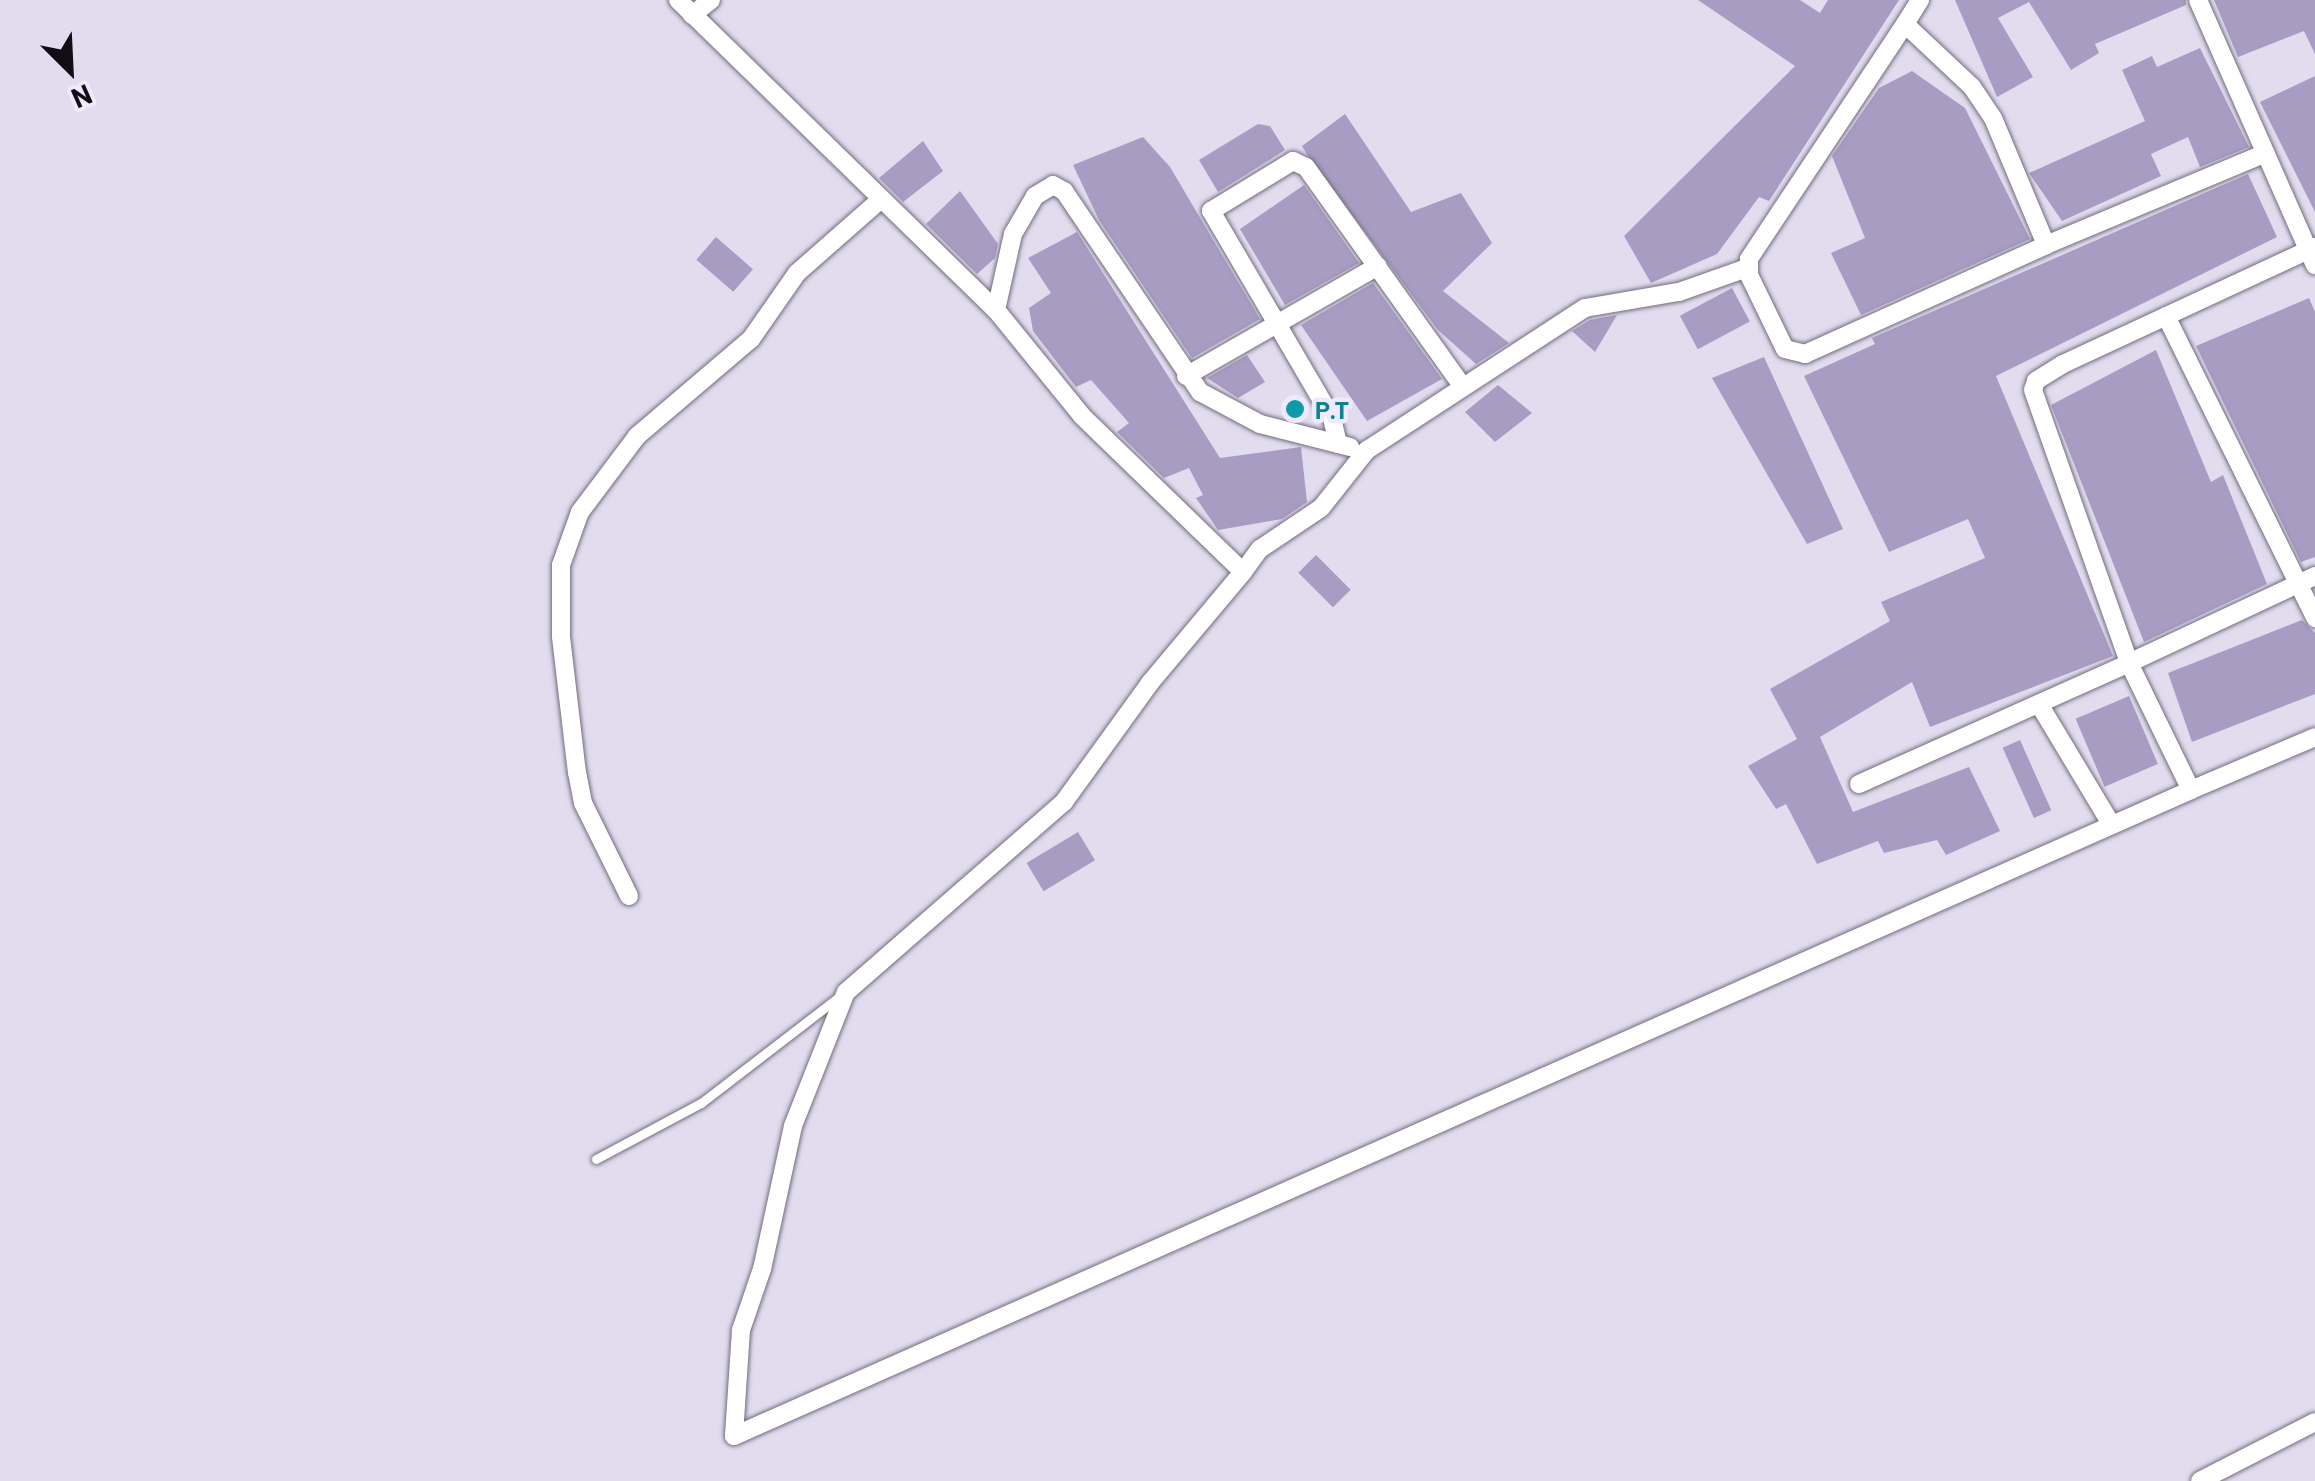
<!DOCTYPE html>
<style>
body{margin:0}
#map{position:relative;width:2315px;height:1481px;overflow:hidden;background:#e2dcef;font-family:Barlow,sans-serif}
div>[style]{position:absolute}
.building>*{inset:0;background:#a89cc3;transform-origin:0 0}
.roads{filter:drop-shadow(0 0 2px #716c7d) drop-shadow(0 0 2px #716c7d)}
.service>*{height:9px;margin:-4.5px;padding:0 4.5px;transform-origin:4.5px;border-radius:4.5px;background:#fff}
.minor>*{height:18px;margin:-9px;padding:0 9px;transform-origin:9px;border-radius:9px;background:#fff}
.dots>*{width:28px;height:28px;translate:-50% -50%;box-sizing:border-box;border:5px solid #efe9fd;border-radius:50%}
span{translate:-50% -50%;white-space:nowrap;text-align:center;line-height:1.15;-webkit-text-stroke:9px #efe9fd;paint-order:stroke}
.culture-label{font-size:25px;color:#0d838f;font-weight:700}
.left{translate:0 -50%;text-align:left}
.north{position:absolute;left:20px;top:20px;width:100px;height:100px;-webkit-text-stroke:8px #efe9fd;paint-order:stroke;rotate:156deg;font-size:28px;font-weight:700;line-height:40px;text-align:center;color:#100e14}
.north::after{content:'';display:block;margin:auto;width:35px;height:45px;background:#100e14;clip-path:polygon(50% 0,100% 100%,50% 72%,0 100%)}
</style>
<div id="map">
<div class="building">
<div style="clip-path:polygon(1698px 0,1800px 0,1820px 13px,1828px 0,1899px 0,1769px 201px,1759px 197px,1717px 254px,1651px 283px,1624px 236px,1795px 66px)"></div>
<div style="clip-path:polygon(1955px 0,2186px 0,2186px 5px,2095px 44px,2099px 53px,2071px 70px,2029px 2px,1998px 18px,2033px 77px,1997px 97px)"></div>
<div style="clip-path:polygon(2214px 0,2315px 0,2315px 54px,2304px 31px,2238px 57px)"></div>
<div style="clip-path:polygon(2200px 48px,2249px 147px,2200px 167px,2188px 137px,2151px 154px,2161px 176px,2062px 221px,2029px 173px,2145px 121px,2122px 70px,2152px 56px,2157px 67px)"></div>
<div style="clip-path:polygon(1912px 71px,1965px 108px,2030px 239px,1861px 315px,1831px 253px,1865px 238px,1832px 156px,1879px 88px)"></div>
<div style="clip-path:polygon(2315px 76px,2315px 212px,2260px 102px)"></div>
<div style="clip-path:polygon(1345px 114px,1411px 212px,1461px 193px,1492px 243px,1443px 291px,1509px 343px,1476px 364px,1438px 330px,1306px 153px,1302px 146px)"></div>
<div style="clip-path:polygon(1258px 124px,1270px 126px,1285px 150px,1218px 192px,1199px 160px)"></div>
<div style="clip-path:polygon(1143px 137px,1170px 167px,1260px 319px,1192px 358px,1099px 220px,1073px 165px)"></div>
<div style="clip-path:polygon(923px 141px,943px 171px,903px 202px,879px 178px)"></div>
<div style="clip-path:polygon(2248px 174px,2277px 237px,1996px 376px,2113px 656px,1930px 727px,1912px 682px,1820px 737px,1853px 812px,1969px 767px,2000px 831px,1946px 855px,1937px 840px,1884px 853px,1878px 841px,1817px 864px,1786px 804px,1776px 809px,1748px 766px,1797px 739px,1770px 689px,1890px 621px,1881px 602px,1985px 558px,1968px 519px,1889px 552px,1804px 376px,1875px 344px,1872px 338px)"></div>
<div style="clip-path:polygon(1304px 185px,1359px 263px,1285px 305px,1240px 229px)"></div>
<div style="clip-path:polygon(960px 191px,998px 244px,995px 258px,977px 274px,926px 224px)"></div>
<div style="clip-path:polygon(1077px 232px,1220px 458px,1301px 447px,1307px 502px,1282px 519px,1218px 530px,1196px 498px,1203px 495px,1189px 468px,1164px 478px,1117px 432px,1129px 423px,1091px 380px,1076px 387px,1033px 331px,1029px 308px,1051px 293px,1028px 258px)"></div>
<div style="left:716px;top:237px;width:49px;height:30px;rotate:41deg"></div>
<div style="clip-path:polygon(1373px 283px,1442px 379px,1367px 421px,1301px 325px)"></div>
<div style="left:1732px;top:288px;width:38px;height:59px;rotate:62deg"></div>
<div style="clip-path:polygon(2309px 298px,2315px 312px,2315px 557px,2301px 562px,2196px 346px)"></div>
<div style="clip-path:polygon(1617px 315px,1595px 352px,1572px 331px,1590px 320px)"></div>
<div style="clip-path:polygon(2156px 350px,2211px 482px,2223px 475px,2267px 584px,2144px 642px,2051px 405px)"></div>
<div style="clip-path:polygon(1247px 355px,1265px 382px,1238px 398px,1207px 378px)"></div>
<div style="clip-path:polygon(1764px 357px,1843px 529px,1807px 544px,1712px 378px)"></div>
<div style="clip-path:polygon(1498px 385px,1532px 413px,1495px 442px,1465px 412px)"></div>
<div style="left:1316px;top:555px;width:49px;height:25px;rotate:45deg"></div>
<div style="clip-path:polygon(2302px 620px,2315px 633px,2315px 694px,2192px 742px,2168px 673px)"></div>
<div style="left:2129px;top:696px;width:74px;height:58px;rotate:67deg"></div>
<div style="left:2020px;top:740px;width:77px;height:19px;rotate:66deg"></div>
<div style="left:1078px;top:832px;width:33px;height:60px;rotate:59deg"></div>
</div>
<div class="roads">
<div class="service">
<div style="left:596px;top:1159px;width:119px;rotate:-28.1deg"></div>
<div style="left:701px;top:1103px;width:175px;rotate:-37.6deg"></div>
</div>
<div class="minor">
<div style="left:678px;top:0;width:444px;rotate:44.3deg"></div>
<div style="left:996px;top:310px;width:136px;rotate:50.9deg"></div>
<div style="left:1082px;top:416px;width:224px;rotate:44.1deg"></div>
<div style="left:1243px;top:572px;width:29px;rotate:-54deg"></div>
<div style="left:1260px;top:549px;width:73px;rotate:-33.9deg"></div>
<div style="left:1321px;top:508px;width:74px;rotate:-51.6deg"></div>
<div style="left:1367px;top:450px;width:260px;rotate:-33.1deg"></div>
<div style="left:1585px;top:308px;width:95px;rotate:-9.7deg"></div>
<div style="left:1679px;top:292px;width:72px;rotate:-19.4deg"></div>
<div style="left:1920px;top:0;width:28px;rotate:122deg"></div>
<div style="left:1905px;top:24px;width:92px;rotate:43.2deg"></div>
<div style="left:1972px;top:87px;width:37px;rotate:56deg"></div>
<div style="left:1993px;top:118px;width:138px;rotate:67.3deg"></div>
<div style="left:2046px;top:245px;width:238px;rotate:-22.7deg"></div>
<div style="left:2198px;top:0;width:290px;rotate:66.2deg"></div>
<div style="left:692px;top:15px;width:24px;rotate:-38deg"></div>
<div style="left:1905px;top:24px;width:282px;rotate:123.6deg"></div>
<div style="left:1749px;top:259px;width:16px;rotate:90deg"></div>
<div style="left:1749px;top:275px;width:82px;rotate:64.1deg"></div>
<div style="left:1785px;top:349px;width:21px;rotate:14deg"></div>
<div style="left:1805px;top:354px;width:265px;rotate:-24.3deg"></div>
<div style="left:2315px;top:247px;width:278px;rotate:155.1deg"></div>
<div style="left:2063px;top:364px;width:32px;rotate:148deg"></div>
<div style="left:2036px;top:381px;width:9px;rotate:108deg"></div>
<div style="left:2033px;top:390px;width:289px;rotate:70.6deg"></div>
<div style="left:2129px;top:663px;width:205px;rotate:-25.1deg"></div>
<div style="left:996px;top:310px;width:78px;rotate:-77.4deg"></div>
<div style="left:1013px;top:234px;width:44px;rotate:-59.9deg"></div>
<div style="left:1035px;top:196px;width:21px;rotate:-31deg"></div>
<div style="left:1053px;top:185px;width:13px;rotate:29deg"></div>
<div style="left:1064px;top:191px;width:243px;rotate:55.9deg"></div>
<div style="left:1200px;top:392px;width:68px;rotate:28.1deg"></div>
<div style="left:1260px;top:424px;width:93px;rotate:14.3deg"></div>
<div style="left:2166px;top:316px;width:337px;rotate:63.7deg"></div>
<div style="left:1186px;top:376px;width:221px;rotate:-29.8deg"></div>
<div style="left:1338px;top:444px;width:27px;rotate:-103deg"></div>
<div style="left:1332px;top:418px;width:240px;rotate:-120.3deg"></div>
<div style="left:1211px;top:211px;width:96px;rotate:-31.4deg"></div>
<div style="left:1293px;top:161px;width:14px;rotate:25deg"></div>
<div style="left:1306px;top:167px;width:270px;rotate:54.5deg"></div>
<div style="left:1243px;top:572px;width:145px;rotate:130deg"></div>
<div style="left:1150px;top:683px;width:147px;rotate:125.9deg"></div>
<div style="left:1064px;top:802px;width:289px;rotate:138.9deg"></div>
<div style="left:846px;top:992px;width:144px;rotate:111.6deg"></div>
<div style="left:793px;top:1126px;width:146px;rotate:102.2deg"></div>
<div style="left:762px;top:1269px;width:65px;rotate:109deg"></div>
<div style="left:741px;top:1330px;width:106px;rotate:93.8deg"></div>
<div style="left:734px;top:1436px;width:1594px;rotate:-23.91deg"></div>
<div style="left:2039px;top:704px;width:140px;rotate:59deg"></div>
<div style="left:1859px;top:784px;width:296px;rotate:-24.1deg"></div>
<div style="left:2129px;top:663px;width:141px;rotate:64deg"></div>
<div style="left:2191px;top:790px;width:135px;rotate:-23.1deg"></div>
<div style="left:629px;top:896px;width:104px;rotate:-116.3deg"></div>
<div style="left:583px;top:803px;width:31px;rotate:-101deg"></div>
<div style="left:577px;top:773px;width:138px;rotate:-96.7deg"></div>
<div style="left:561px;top:636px;width:71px;rotate:-90deg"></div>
<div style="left:561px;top:565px;width:56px;rotate:-70.3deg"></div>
<div style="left:580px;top:512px;width:95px;rotate:-53.1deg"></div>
<div style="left:637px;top:436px;width:150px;rotate:-40.4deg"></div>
<div style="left:751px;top:339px;width:80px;rotate:-55.1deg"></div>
<div style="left:797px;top:273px;width:109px;rotate:-41.3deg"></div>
<div style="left:2200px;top:1481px;width:129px;rotate:-27.2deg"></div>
</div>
</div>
<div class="dots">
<div style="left:1295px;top:409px;background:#0f9aa8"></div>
</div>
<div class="culture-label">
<span class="left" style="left:1315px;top:409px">P.T</span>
</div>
<div class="north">N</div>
</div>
